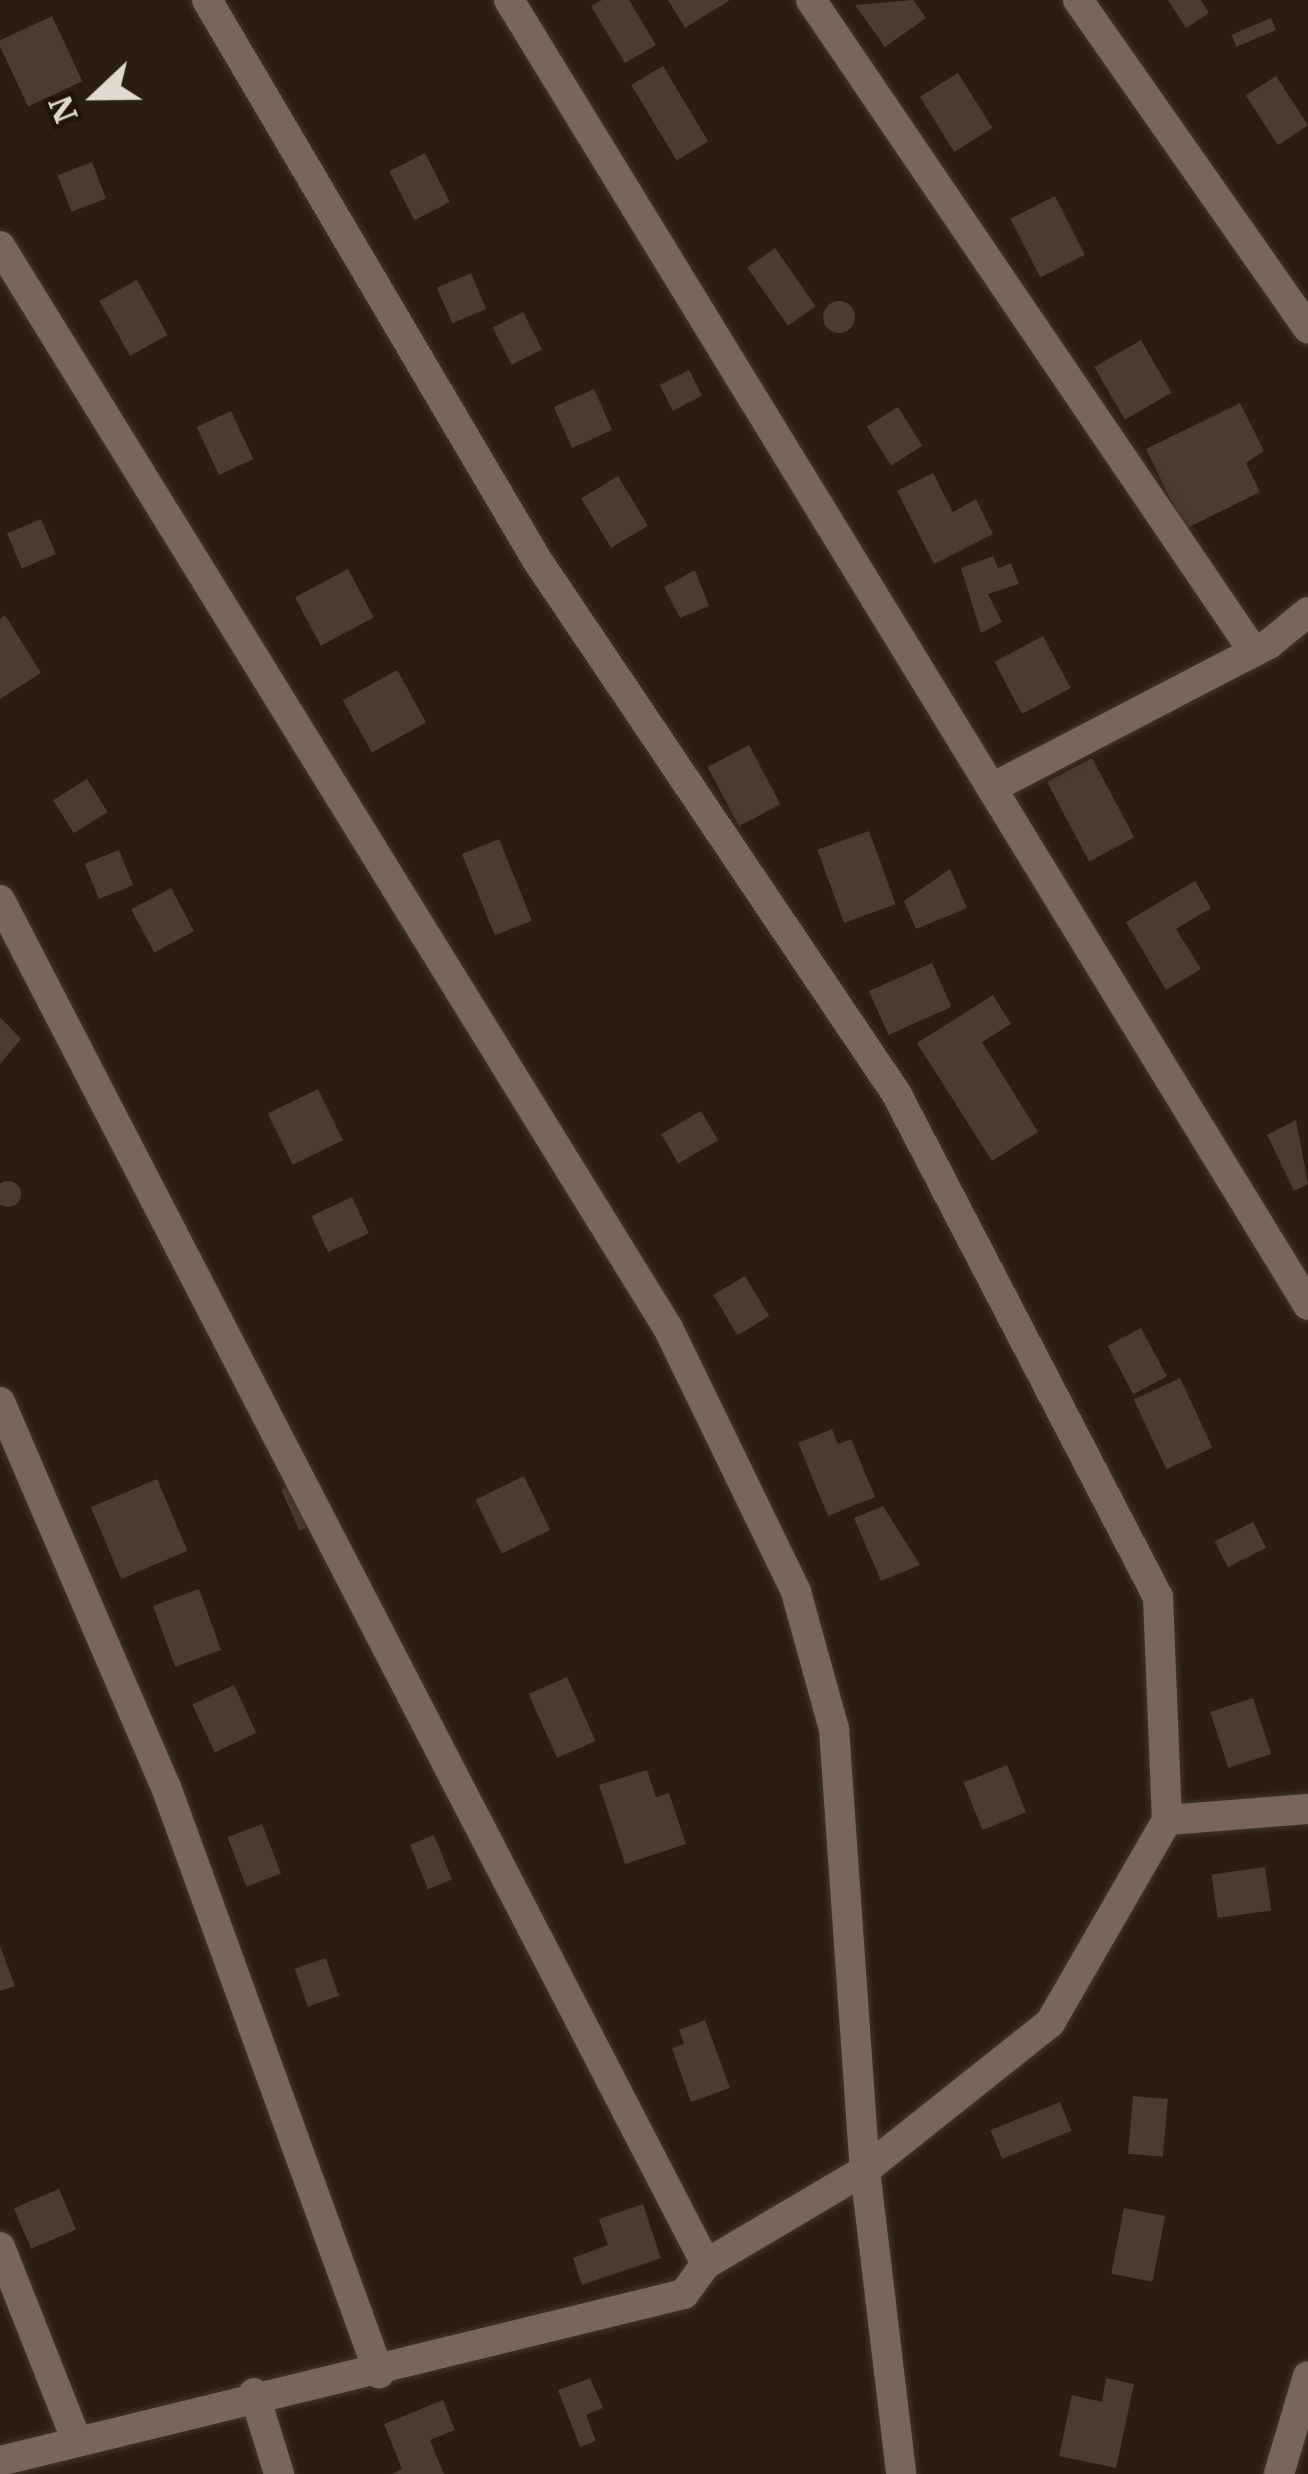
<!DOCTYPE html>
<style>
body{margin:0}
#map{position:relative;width:1308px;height:2474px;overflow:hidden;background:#2a1d11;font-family:"IBM Plex Serif",serif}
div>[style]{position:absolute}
.building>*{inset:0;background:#4b3c2f;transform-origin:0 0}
.round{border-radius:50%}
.roads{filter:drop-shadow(0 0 3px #40352f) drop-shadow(0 0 3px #40352f)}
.minor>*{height:30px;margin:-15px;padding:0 15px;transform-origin:15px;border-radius:15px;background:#776659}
span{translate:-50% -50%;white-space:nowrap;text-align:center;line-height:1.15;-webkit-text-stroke:9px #201308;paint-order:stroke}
.north{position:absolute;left:36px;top:36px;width:120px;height:120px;-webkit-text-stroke:9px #201308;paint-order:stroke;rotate:248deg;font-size:33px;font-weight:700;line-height:48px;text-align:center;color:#e1d8d0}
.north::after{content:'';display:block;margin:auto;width:42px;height:54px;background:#e1d8d0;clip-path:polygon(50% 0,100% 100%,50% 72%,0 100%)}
</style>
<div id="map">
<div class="building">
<div style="clip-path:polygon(602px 0,629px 0,656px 45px,625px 63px,591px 6px)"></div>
<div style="clip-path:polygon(668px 0,730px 0,685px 28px)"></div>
<div style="clip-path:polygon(913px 0,926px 18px,885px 47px,855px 5px)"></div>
<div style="clip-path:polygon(1168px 0,1201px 0,1209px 13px,1186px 28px)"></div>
<div style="left:52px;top:16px;width:72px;height:60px;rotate:65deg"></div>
<div style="left:1271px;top:18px;width:13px;height:43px;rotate:67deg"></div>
<div style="left:663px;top:66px;width:88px;height:37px;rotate:59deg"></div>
<div style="left:958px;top:73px;width:65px;height:45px;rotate:58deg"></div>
<div style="left:1276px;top:76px;width:59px;height:36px;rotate:57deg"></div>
<div style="left:425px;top:153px;width:55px;height:40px;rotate:63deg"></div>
<div style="left:92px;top:162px;width:39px;height:37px;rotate:69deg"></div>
<div style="left:1055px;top:196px;width:66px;height:50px;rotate:63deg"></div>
<div style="left:775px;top:248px;width:71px;height:34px;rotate:55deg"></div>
<div style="left:471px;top:273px;width:39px;height:37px;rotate:67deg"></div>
<div style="left:137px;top:280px;width:63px;height:43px;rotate:61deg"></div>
<div class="round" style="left:823px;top:301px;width:32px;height:32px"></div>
<div style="left:523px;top:312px;width:42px;height:34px;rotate:63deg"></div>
<div style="left:1141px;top:340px;width:61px;height:54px;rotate:60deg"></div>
<div style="left:689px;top:370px;width:29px;height:33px;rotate:63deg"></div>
<div style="left:594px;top:389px;width:45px;height:44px;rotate:66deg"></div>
<div style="clip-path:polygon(1240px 403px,1264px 451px,1246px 463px,1260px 492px,1185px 529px,1146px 449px)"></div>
<div style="left:898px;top:407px;width:46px;height:37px;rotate:58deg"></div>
<div style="left:231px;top:411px;width:53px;height:38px;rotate:65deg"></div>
<div style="clip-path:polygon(933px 473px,953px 512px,976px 499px,993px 534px,934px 564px,897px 491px)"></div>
<div style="left:618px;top:476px;width:58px;height:43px;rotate:59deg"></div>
<div style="left:41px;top:519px;width:38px;height:37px;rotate:67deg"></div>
<div style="clip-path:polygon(993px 556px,998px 568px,1011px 563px,1019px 584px,988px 594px,1002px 622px,981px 633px,961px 568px)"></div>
<div style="left:348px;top:569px;width:55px;height:60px;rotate:62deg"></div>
<div style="clip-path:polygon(695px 570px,709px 606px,680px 618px,664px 587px)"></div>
<div style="clip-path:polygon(5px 615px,41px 673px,0 699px,0 619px)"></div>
<div style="left:1043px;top:636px;width:59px;height:55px;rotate:62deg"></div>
<div style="left:397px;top:670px;width:60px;height:62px;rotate:61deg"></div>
<div style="left:749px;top:745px;width:67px;height:47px;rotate:62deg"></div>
<div style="left:1092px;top:758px;width:90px;height:51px;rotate:62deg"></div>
<div style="left:87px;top:779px;width:39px;height:40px;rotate:58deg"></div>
<div style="left:869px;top:831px;width:78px;height:55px;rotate:70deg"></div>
<div style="left:499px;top:839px;width:88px;height:40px;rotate:68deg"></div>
<div style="left:119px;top:850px;width:38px;height:37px;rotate:68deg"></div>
<div style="clip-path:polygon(950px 869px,967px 908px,916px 929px,904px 901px)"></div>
<div style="clip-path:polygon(1195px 881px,1211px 908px,1176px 929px,1201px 969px,1166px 990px,1126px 922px)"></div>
<div style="left:171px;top:888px;width:49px;height:45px;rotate:62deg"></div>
<div style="left:932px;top:963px;width:48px;height:69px;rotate:66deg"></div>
<div style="clip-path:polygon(993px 995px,1011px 1024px,982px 1042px,1038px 1132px,992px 1161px,917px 1043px)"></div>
<div style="clip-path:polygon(0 1017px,21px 1039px,0 1064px)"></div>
<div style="left:318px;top:1089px;width:57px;height:56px;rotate:64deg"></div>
<div style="left:701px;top:1111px;width:34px;height:46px;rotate:60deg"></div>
<div style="clip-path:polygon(1296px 1120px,1308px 1184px,1294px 1191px,1267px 1135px)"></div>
<div class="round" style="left:-5px;top:1181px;width:26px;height:26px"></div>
<div style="left:352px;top:1197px;width:40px;height:45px;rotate:65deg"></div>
<div style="left:745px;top:1276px;width:47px;height:37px;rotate:59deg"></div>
<div style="left:1141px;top:1328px;width:55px;height:38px;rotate:62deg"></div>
<div style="left:1180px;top:1378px;width:77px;height:51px;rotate:65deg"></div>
<div style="clip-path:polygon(832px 1429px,838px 1444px,851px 1439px,875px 1497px,828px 1516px,798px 1443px)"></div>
<div style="left:314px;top:1475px;width:45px;height:36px;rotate:66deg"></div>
<div style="left:524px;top:1476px;width:60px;height:54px;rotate:64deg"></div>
<div style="left:157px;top:1479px;width:78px;height:72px;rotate:67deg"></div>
<div style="clip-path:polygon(883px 1506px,920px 1565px,881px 1581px,854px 1518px)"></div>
<div style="left:1253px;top:1522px;width:29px;height:43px;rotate:63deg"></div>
<div style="left:199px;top:1589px;width:65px;height:49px;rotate:70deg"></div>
<div style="left:567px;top:1677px;width:70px;height:42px;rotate:66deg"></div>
<div style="left:234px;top:1685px;width:53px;height:46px;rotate:65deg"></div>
<div style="left:1253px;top:1698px;width:59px;height:45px;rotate:72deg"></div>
<div style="left:1007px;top:1765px;width:51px;height:47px;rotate:68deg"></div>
<div style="clip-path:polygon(647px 1770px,656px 1797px,669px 1793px,686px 1844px,625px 1864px,599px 1785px)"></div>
<div style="left:262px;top:1824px;width:53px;height:37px;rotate:69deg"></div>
<div style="left:434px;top:1835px;width:48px;height:26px;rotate:68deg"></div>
<div style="left:1265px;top:1867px;width:44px;height:54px;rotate:82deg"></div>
<div style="clip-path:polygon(0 1946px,15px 1986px,0 1991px)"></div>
<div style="left:326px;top:1958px;width:40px;height:33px;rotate:71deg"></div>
<div style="clip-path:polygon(705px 2020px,730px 2088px,691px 2102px,672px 2048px,684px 2044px,679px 2030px)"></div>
<div style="left:1133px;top:2096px;width:35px;height:58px;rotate:5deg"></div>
<div style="left:1060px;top:2102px;width:31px;height:75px;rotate:68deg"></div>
<div style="left:59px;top:2189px;width:44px;height:49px;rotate:67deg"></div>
<div style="clip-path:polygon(643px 2204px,661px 2258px,582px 2285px,573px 2258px,608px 2245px,599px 2219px)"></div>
<div style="left:1124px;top:2208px;width:42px;height:67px;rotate:11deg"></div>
<div style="clip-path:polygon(590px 2378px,603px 2408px,586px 2415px,596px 2441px,580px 2447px,558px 2390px)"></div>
<div style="clip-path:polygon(1106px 2378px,1134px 2384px,1116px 2468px,1059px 2456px,1072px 2395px,1102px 2402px)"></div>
<div style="clip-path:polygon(443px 2400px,455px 2430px,430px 2440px,444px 2474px,391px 2474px,402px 2469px,384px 2424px)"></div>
</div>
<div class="roads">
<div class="minor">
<div style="left:207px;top:0;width:650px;rotate:59.49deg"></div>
<div style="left:537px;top:560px;width:643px;rotate:56.04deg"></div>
<div style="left:896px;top:1093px;width:568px;rotate:62.53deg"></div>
<div style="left:1158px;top:1597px;width:223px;rotate:87.7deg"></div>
<div style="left:509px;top:0;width:1530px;rotate:58.52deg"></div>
<div style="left:811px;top:0;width:788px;rotate:55.81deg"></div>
<div style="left:1078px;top:0;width:401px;rotate:55deg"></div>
<div style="left:0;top:246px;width:1272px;rotate:58.31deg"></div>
<div style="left:668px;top:1328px;width:293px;rotate:64.1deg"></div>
<div style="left:796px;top:1592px;width:142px;rotate:74.5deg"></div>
<div style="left:834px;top:1729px;width:442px;rotate:86deg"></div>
<div style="left:865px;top:2170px;width:306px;rotate:83.2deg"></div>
<div style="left:992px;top:788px;width:312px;rotate:-27.5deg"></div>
<div style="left:1269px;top:644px;width:50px;rotate:-39.4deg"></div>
<div style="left:0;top:900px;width:1536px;rotate:62.63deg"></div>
<div style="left:0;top:1402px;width:419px;rotate:66.7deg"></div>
<div style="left:166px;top:1787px;width:624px;rotate:70.02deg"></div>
<div style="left:0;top:2247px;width:209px;rotate:68.4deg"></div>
<div style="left:254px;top:2393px;width:85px;rotate:72.8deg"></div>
<div style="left:0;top:2461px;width:704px;rotate:-13.72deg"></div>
<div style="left:684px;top:2294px;width:37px;rotate:-54deg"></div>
<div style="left:706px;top:2264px;width:185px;rotate:-30.6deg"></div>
<div style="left:865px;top:2170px;width:236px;rotate:-38.5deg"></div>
<div style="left:1050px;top:2023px;width:234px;rotate:-60deg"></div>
<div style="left:1167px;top:1820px;width:141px;rotate:-4.5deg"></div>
<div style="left:1279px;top:2474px;width:102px;rotate:-73.5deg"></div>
</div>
</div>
<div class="north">N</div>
</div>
